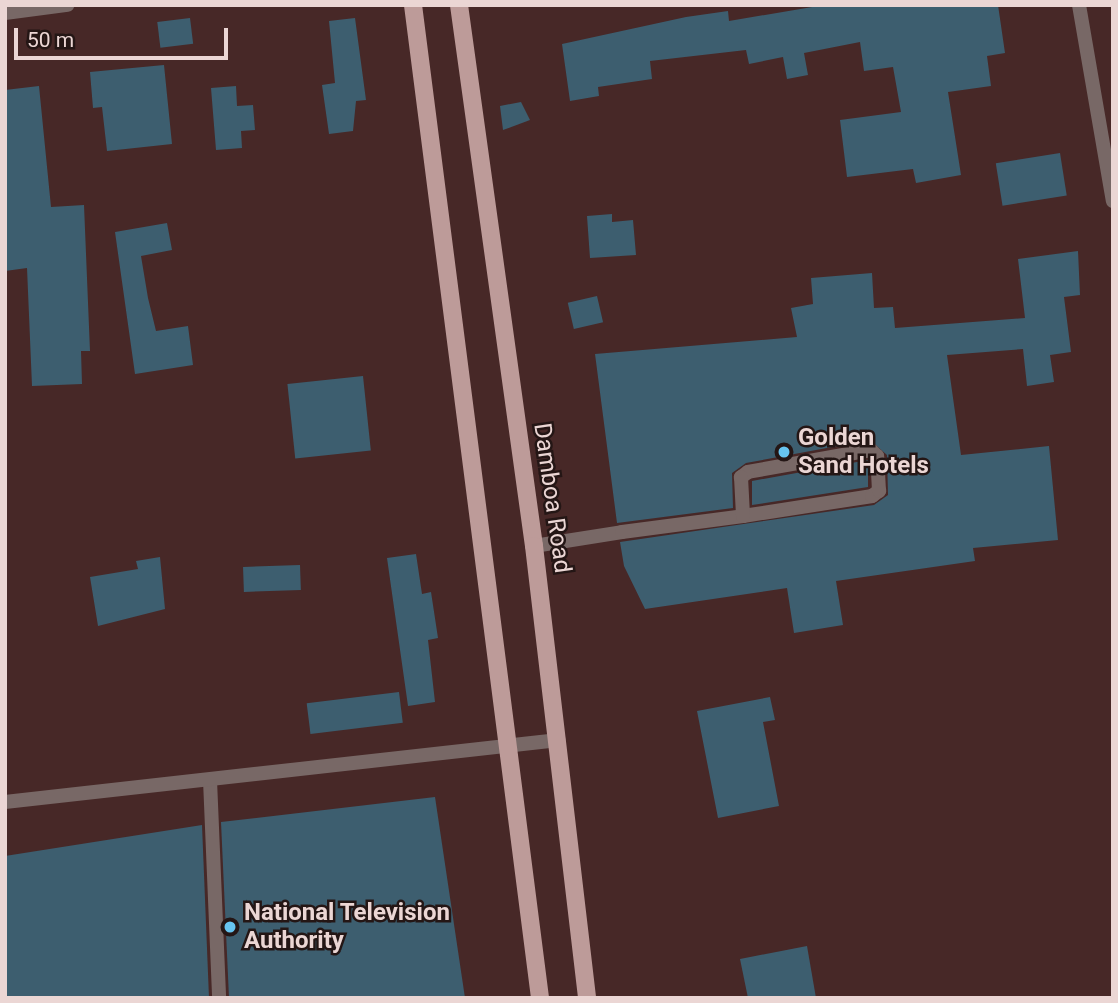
<!DOCTYPE html>
<style>
body{margin:0}
#map{position:relative;width:1118px;height:1003px;overflow:hidden;background:#472827;font-family:Roboto,sans-serif}
div>[style]{position:absolute}
.building>*{inset:0;background:#3d5e6f;transform-origin:0 0}
.service>*{height:14px;margin:-7px;padding:0 7px;transform-origin:7px;border-radius:7px;background:#786866}
.minor>*{height:14px;margin:-7px;padding:0 7px;transform-origin:7px;border-radius:7px;background:#786866}
.primary>*{height:18px;margin:-9px;padding:0 9px;transform-origin:9px;border-radius:9px;background:#bd9b99}
.dots>*{width:19px;height:19px;translate:-50% -50%;box-sizing:border-box;border:4px solid #241615;border-radius:50%}
span{translate:-50% -50%;white-space:nowrap;text-align:center;line-height:1.15;-webkit-text-stroke:5px #241615;paint-order:stroke}
.poi-label{font-size:24px;color:#ebd6d4;font-weight:700}
.left{translate:0 -50%;text-align:left}
.street-label{font-size:24px;color:#ebd6d4}
.frame{position:absolute;inset:0;border:7px solid #ebd6d4;pointer-events:none}
.scale{position:absolute;left:14px;top:28px;width:214px;height:32px;box-sizing:border-box;border:4px solid #ebd6d4;border-top:0;padding-left:9px;font-size:21px;line-height:24px;white-space:nowrap;color:#ebd6d4;-webkit-text-stroke:5px #241615;paint-order:stroke}
</style>
<div id="map">
<div class="building">
<div style="clip-path:polygon(824px 5px,998px 5px,1005px 53px,987px 56px,991px 86px,948px 92px,961px 175px,916px 183px,913px 169px,847px 177px,840px 120px,901px 112px,893px 67px,864px 71px,860px 42px,804px 53px,808px 75px,787px 79px,783px 57px,749px 64px,746px 50px,650px 61px,652px 79px,598px 87px,599px 96px,570px 101px,562px 44px,686px 17px,728px 11px,729px 21px)"></div>
<div style="left:190px;top:18px;width:26px;height:33px;rotate:83deg"></div>
<div style="clip-path:polygon(355px 18px,366px 100px,356px 101px,353px 131px,329px 134px,322px 85px,335px 83px,329px 21px)"></div>
<div style="clip-path:polygon(164px 65px,172px 144px,107px 151px,102px 107px,93px 108px,90px 72px)"></div>
<div style="clip-path:polygon(39px 86px,51px 207px,84px 205px,90px 351px,81px 351px,82px 384px,32px 386px,27px 268px,5px 271px,5px 90px)"></div>
<div style="clip-path:polygon(236px 86px,237px 106px,253px 105px,255px 130px,241px 131px,242px 148px,216px 150px,211px 88px)"></div>
<div style="clip-path:polygon(521px 102px,530px 120px,503px 130px,500px 106px)"></div>
<div style="left:1060px;top:153px;width:43px;height:65px;rotate:81deg"></div>
<div style="clip-path:polygon(612px 214px,612px 222px,633px 220px,636px 255px,590px 258px,587px 216px)"></div>
<div style="clip-path:polygon(167px 223px,172px 250px,141px 256px,148px 298px,156px 331px,188px 326px,193px 365px,135px 374px,115px 232px)"></div>
<div style="clip-path:polygon(1078px 251px,1080px 295px,1064px 297px,1071px 352px,1050px 355px,1054px 382px,1027px 386px,1023px 349px,947px 355px,961px 455px,1049px 446px,1058px 540px,973px 548px,975px 561px,836px 581px,843px 625px,794px 633px,787px 588px,645px 609px,624px 566px,620px 542px,874px 505px,888px 495px,887px 455px,870px 440px,746px 463px,732px 473px,733px 508px,617px 523px,595px 354px,797px 337px,791px 308px,813px 304px,811px 278px,872px 273px,874px 308px,893px 307px,895px 328px,1025px 318px,1018px 259px)"></div>
<div style="left:597px;top:296px;width:27px;height:30px;rotate:77deg"></div>
<div style="left:363px;top:376px;width:75px;height:76px;rotate:84deg"></div>
<div style="clip-path:polygon(868px 460px,868px 487px,752px 505px,752px 481px)"></div>
<div style="clip-path:polygon(416px 554px,422px 594px,431px 592px,438px 638px,428px 640px,435px 702px,408px 706px,387px 558px)"></div>
<div style="clip-path:polygon(160px 557px,165px 609px,98px 626px,90px 577px,138px 569px,136px 561px)"></div>
<div style="left:300px;top:565px;width:25px;height:57px;rotate:88deg"></div>
<div style="left:399px;top:692px;width:31px;height:93px;rotate:83deg"></div>
<div style="clip-path:polygon(770px 697px,775px 720px,763px 722px,779px 806px,718px 818px,697px 711px)"></div>
<div style="clip-path:polygon(435px 797px,465px 998px,229px 998px,221px 822px)"></div>
<div style="clip-path:polygon(202px 825px,209px 998px,5px 998px,5px 856px)"></div>
<div style="clip-path:polygon(807px 946px,816px 998px,748px 998px,740px 959px)"></div>
</div>
<div class="service">
<div style="left:534px;top:546px;width:89px;rotate:-9deg"></div>
<div style="left:622px;top:532px;width:122px;rotate:-7.5deg"></div>
<div style="left:743px;top:516px;width:131px;rotate:-8.8deg"></div>
<div style="left:872px;top:496px;width:9px;rotate:-36deg"></div>
<div style="left:879px;top:491px;width:35px;rotate:-93deg"></div>
<div style="left:877px;top:456px;width:8px;rotate:-135deg"></div>
<div style="left:871px;top:450px;width:125px;rotate:169.9deg"></div>
<div style="left:748px;top:472px;width:9px;rotate:144deg"></div>
<div style="left:741px;top:477px;width:39px;rotate:87deg"></div>
<div style="left:210px;top:780px;width:218px;rotate:87.6deg"></div>
</div>
<div class="minor">
<div style="left:1079px;top:5px;width:199px;rotate:80.2deg"></div>
<div style="left:5px;top:13px;width:63px;rotate:-7.4deg"></div>
<div style="left:5px;top:802px;width:557px;rotate:-6.39deg"></div>
</div>
<div class="primary">
<div style="left:413px;top:5px;width:1001px;rotate:82.71deg"></div>
<div style="left:459px;top:5px;width:546px;rotate:82.11deg"></div>
<div style="left:534px;top:546px;width:455px;rotate:83.3deg"></div>
</div>
<div class="dots">
<div style="left:784px;top:452px;background:#67c4f0"></div>
<div style="left:230px;top:927px;background:#67c4f0"></div>
</div>
<div class="poi-label">
<span class="left" style="left:798px;top:452px">Golden<br>Sand Hotels</span>
<span class="left" style="left:244px;top:927px">National Television<br>Authority</span>
</div>
<div class="street-label">
<span style="left:552px;top:498px;rotate:82deg">Damboa Road</span>
</div>
<div class="frame"></div>
<div class="scale">50 m</div>
</div>
